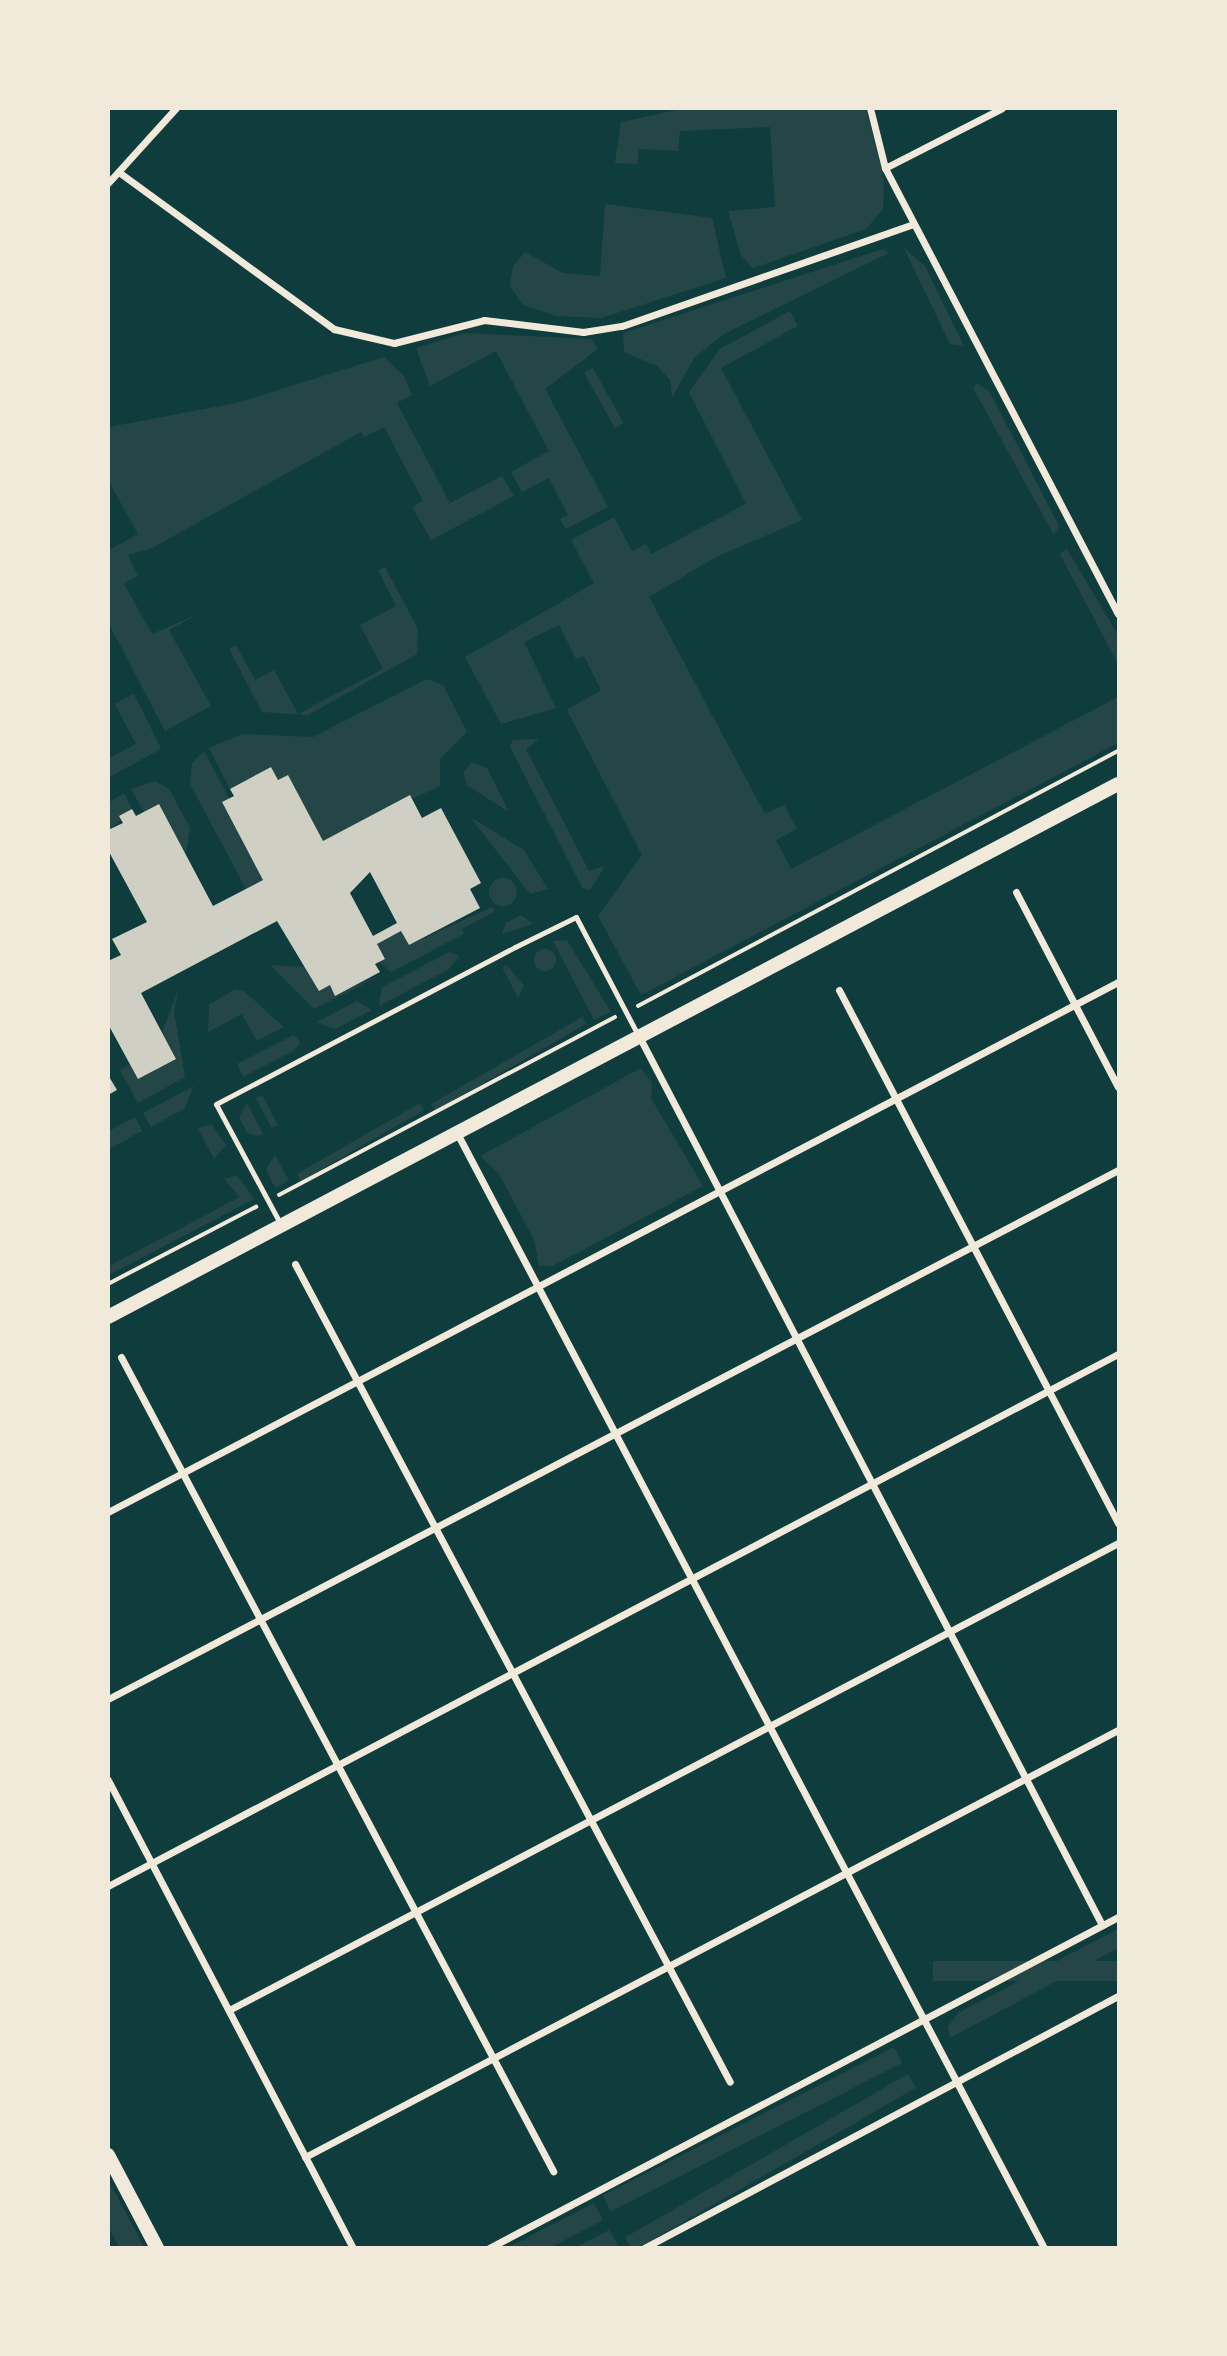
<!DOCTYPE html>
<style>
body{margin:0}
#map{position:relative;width:1227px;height:2356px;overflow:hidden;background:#0f3d3e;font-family:Figtree,sans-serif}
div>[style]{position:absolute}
.green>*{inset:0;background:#244646;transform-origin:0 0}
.round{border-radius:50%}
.building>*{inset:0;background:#cfcfc3}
.path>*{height:3.5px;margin:-1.75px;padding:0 1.75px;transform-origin:1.75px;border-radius:1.75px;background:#f1e9da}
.service>*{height:5px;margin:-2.5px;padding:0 2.5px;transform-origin:2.5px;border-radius:2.5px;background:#f1e9da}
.minor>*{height:7px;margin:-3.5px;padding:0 3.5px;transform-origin:3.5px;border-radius:3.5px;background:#f1e9da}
.secondary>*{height:14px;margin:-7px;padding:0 7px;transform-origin:7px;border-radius:7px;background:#f1e9da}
span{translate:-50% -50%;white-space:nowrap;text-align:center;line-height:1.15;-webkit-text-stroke:5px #f1e9da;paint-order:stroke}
.frame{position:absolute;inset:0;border:110px solid #f1e9da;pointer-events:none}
</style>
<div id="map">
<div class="green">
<div style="clip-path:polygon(681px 109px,866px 109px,884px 180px,883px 209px,866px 229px,753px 268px,741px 255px,728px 211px,775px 207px,770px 127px,680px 131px,678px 151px,639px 149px,637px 164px,615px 163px,621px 122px)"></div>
<div style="clip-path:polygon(605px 204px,712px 218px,726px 278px,601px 318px,556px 316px,523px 305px,510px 286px,513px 266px,525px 252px,563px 273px,600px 276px)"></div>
<div style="clip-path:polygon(904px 248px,925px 266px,964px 346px,950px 344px)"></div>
<div style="clip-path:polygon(883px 249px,889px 253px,724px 334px,694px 358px,672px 398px,670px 380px,657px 366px,624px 352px,623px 333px)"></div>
<div style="clip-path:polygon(790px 311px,798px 326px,721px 368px,802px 520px,716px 557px,649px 597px,765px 814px,784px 805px,797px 829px,776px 840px,791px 869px,1118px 697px,1118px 743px,641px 995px,598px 916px,642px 855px,567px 710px,601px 690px,584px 656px,576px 659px,559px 625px,524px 642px,556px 708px,501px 724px,465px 657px,594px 583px,571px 540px,614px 517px,632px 551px,646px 544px,651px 554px,746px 504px,689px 392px,720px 349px)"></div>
<div style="clip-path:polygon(465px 333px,591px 339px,598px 349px,545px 389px,608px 507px,566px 529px,560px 519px,568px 515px,549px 478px,522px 492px,511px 472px,549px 451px,496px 351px,430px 386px,416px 348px)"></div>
<div style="clip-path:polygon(384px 357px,404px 376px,412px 395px,397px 403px,450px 503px,502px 476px,514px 496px,431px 540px,412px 507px,423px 501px,384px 427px,364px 437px,361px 432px,152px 548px,128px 555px,138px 576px,124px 584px,152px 634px,198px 614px,169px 630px,211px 706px,165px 731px,109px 624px,109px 550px,138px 534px,109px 482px,109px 427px,236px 403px)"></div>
<div style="left:593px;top:368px;width:63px;height:10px;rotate:61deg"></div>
<div style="clip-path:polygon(977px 383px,990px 392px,1059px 526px,1054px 535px,973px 388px)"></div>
<div style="clip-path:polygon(1067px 549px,1118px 635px,1118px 664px,1060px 554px)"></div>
<div style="clip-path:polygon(385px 567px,418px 629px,417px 654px,308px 715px,262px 712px,229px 649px,236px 645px,255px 680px,274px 670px,298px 714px,383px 669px,360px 625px,396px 606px,378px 570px)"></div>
<div style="clip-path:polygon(427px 679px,443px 685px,467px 732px,440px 759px,440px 786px,323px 841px,288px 775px,278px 780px,271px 767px,230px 789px,209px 748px,242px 734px,313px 737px)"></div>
<div style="clip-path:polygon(134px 694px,161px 749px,109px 777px,109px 758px,136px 744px,115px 704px)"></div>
<div style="clip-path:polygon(539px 739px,526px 749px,589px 871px,605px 866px,590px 890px,583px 889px,510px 747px,513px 740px)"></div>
<div style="clip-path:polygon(204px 751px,229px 798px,222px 803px,263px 880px,246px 889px,190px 784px,192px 763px)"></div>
<div style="clip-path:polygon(472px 762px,487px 768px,509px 812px,468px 786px,463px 772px)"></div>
<div style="clip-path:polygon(155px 781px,169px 789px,190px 828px,186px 854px,159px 804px,144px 812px,131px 789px)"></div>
<div style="clip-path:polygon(124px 793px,132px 809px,109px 830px,109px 802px)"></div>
<div style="clip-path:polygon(470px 817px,524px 850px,548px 889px,530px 894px)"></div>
<div class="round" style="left:489px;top:878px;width:28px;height:28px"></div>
<div style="clip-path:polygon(492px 907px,495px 911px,462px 929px,464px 934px,391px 972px,379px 962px,385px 958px,377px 944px,401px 931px,409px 945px)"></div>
<div style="clip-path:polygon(521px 915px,533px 924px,502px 934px,506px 923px)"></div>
<div style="clip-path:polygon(567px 940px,611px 1012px,594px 1020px,553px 941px)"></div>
<div class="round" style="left:534px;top:949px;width:22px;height:22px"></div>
<div style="clip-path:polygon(450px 952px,459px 956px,449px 969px,379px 1006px,382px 987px)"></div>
<div style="clip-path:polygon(270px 965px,307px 967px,319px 991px,330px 985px,335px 995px,381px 975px,314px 1009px)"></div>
<div style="clip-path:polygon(507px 965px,524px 986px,518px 998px,502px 967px)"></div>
<div style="clip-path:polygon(179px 988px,174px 1011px,185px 1077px,138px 1103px,120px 1070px,130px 1064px,138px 1079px,176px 1059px,162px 1032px)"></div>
<div style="clip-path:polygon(235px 989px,245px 992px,284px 1027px,257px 1041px,242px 1014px,208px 1032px,209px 1005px)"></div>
<div style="clip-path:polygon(357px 1001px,372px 1010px,335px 1029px,317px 1022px)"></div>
<div style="left:582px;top:1017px;width:8px;height:174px;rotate:60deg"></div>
<div style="clip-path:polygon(294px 1035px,300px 1042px,295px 1050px,243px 1077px,237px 1064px)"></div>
<div style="clip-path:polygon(641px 1068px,652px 1083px,651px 1098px,703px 1186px,553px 1266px,539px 1266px,534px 1240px,499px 1174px,480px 1156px)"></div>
<div style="clip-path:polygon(194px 1086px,184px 1109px,151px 1127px,143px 1113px)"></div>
<div style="left:262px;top:1095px;width:34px;height:7px;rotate:62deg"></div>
<div style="clip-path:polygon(247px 1103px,263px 1134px,258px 1136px,247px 1133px,239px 1117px)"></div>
<div style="left:420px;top:1103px;width:8px;height:142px;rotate:60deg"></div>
<div style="clip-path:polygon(135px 1117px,142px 1131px,109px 1149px,109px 1131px)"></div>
<div style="clip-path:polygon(211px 1124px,226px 1145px,214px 1159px,198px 1128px)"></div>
<div style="clip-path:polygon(275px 1155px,289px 1181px,275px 1188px,266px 1169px)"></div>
<div style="clip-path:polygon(237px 1175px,254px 1199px,109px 1275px,109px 1266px,240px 1197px,224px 1179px)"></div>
<div style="clip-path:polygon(1118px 1929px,1118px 1948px,950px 2038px,948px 2027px,958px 2013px)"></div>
<div style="left:1118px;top:1961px;width:20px;height:185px;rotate:90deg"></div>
<div style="left:894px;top:2047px;width:18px;height:327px;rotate:63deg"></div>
<div style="left:908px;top:2074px;width:16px;height:327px;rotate:60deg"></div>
<div style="clip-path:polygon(109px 2181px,144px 2247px,119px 2247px,109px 2228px)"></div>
<div style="clip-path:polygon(594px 2203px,603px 2220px,552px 2247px,509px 2247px)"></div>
<div style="clip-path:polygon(609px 2230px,619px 2247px,576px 2247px)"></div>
</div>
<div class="building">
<div style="clip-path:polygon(evenodd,271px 767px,278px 780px,288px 775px,323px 841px,410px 795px,422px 818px,441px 808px,481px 883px,470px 889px,480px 908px,409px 945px,401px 931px,377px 944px,385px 959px,375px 964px,380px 972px,335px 996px,330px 985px,319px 991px,277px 921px,141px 993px,176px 1059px,138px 1079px,108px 1024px,108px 961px,121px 955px,112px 939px,147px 922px,108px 850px,108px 830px,123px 823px,119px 816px,132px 809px,136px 816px,159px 804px,213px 906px,263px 880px,222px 802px,234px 796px,230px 789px,271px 767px,370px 872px,397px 923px,373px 936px,350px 893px,370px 872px)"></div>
<div style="clip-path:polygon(108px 1075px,117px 1090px,108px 1095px)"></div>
</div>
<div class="path">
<div style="left:638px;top:1006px;width:544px;rotate:-27.98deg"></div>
<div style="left:279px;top:1195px;width:380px;rotate:-27.9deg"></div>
<div style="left:108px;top:1284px;width:167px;rotate:-27.5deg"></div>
</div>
<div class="service">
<div style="left:280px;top:1223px;width:135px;rotate:-118.3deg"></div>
<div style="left:216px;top:1104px;width:338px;rotate:-27.7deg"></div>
<div style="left:515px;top:947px;width:68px;rotate:-26.2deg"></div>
<div style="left:576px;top:917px;width:136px;rotate:62.3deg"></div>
</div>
<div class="minor">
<div style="left:870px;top:108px;width:62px;rotate:76deg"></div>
<div style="left:885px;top:168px;width:503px;rotate:62.42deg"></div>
<div style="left:885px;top:168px;width:131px;rotate:-27.1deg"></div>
<div style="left:120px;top:173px;width:265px;rotate:36.1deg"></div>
<div style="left:334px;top:329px;width:62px;rotate:13.1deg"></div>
<div style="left:394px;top:343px;width:93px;rotate:-14.3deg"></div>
<div style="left:484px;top:320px;width:100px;rotate:6.9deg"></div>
<div style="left:583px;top:332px;width:39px;rotate:-9deg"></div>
<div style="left:622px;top:326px;width:308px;rotate:-19.3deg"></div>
<div style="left:108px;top:183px;width:101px;rotate:-47.8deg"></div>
<div style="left:1016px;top:892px;width:220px;rotate:62.4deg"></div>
<div style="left:839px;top:990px;width:602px;rotate:62.37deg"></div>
<div style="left:641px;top:1040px;width:998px;rotate:62.48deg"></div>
<div style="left:458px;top:1135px;width:1258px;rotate:62.23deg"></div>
<div style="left:295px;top:1264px;width:926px;rotate:62deg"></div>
<div style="left:121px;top:1357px;width:922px;rotate:62.04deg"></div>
<div style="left:108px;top:1512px;width:1141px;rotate:-27.69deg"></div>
<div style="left:108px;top:1699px;width:1140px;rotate:-27.64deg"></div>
<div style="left:108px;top:1780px;width:528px;rotate:62.37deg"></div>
<div style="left:108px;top:1886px;width:1142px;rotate:-27.78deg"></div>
<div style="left:229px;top:2010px;width:1004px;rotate:-27.71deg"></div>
<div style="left:305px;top:2157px;width:918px;rotate:-27.71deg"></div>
<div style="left:489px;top:2248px;width:711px;rotate:-27.75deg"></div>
<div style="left:644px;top:2248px;width:537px;rotate:-28deg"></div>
</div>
<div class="secondary">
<div style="left:108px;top:1317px;width:1142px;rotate:-27.82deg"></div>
<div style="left:108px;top:2155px;width:105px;rotate:62.2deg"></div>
</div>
<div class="frame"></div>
</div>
